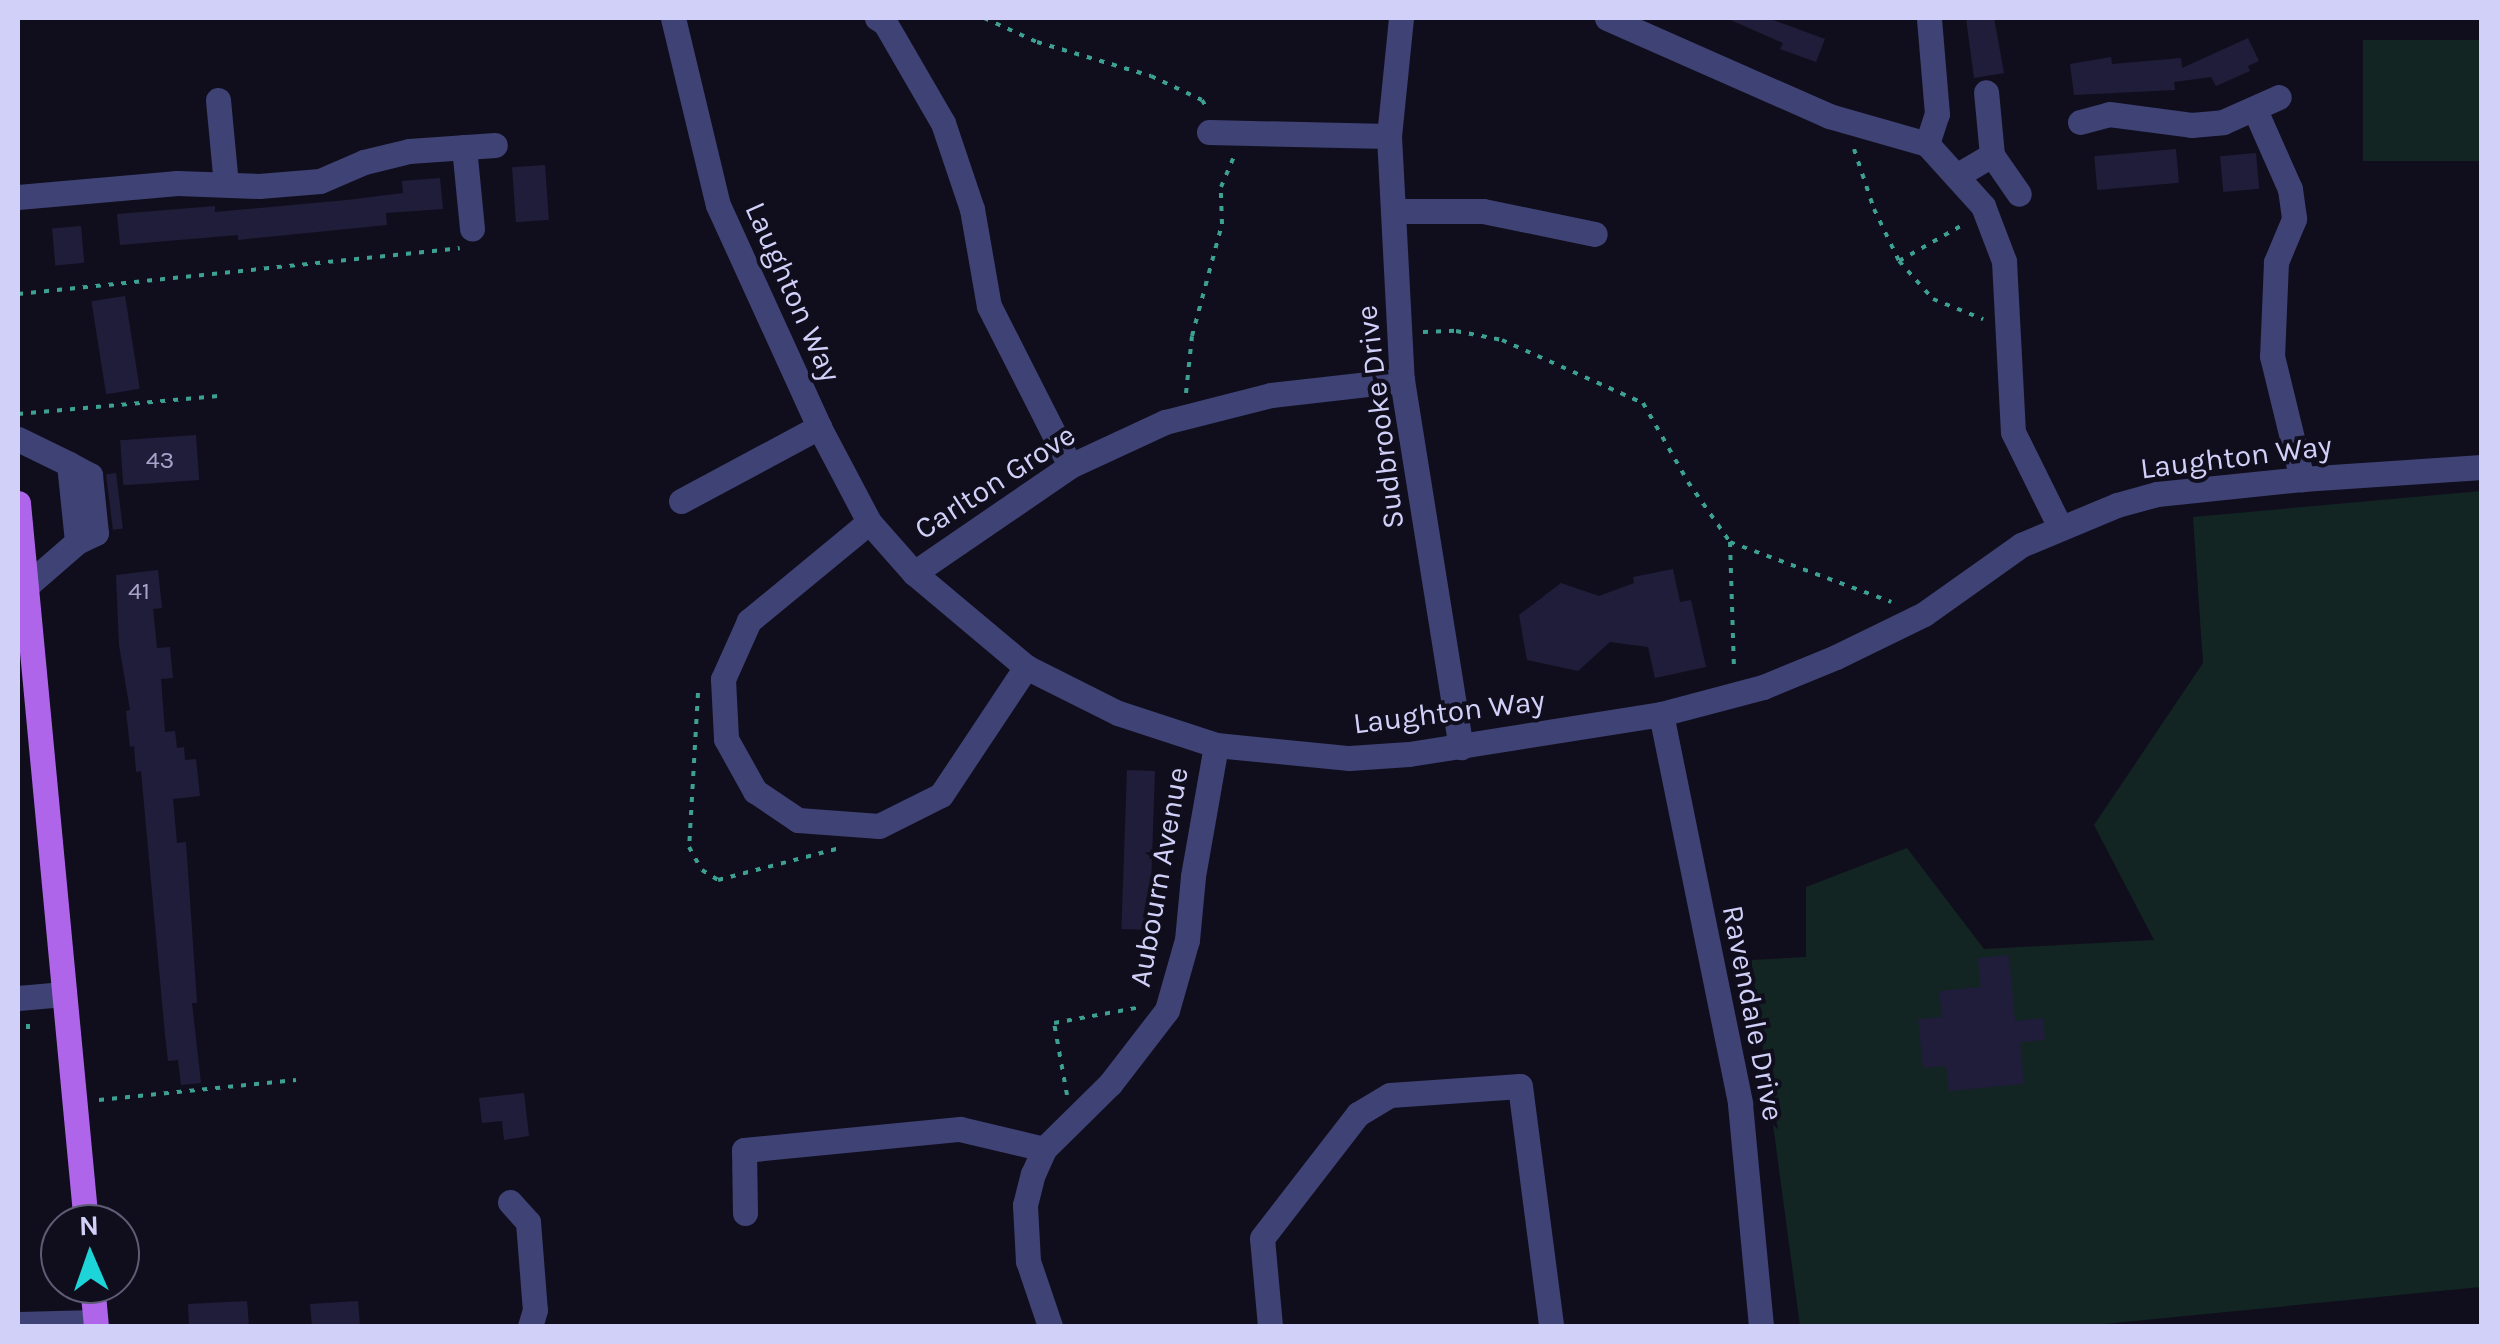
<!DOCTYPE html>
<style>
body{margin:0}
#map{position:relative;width:2499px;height:1344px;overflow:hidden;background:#100e1c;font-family:Karla,sans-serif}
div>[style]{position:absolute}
.green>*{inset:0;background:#122523;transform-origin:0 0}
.building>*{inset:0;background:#201d3b;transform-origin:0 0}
.path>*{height:4px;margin-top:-2px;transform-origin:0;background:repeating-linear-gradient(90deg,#3ca092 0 5px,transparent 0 13px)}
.minor>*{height:25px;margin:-12.5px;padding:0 12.5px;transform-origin:12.5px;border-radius:12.5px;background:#3f4275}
.major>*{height:25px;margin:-12.5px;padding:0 12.5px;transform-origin:12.5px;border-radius:12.5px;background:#ae65ea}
span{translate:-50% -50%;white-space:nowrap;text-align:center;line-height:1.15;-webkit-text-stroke:8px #100e1c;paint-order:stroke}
.number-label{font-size:25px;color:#a5a3ca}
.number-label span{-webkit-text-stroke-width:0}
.street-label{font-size:30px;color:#d1d0f9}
.frame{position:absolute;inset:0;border:20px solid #d1d0f9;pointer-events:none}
.north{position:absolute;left:40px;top:1204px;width:100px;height:100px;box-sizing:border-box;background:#100e1c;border:2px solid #5d5c74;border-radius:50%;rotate:358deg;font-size:28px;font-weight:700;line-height:40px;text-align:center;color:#d1d0f9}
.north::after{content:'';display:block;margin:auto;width:35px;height:45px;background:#1dd4d8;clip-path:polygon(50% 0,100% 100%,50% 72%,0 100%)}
</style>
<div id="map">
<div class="green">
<div style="left:2481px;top:40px;width:121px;height:118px;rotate:90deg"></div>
<div style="clip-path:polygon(2481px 491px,2481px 1287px,2083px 1326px,1800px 1326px,1751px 960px,1806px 957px,1806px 887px,1907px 848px,1984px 949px,2154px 940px,2094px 825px,2203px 663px,2193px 517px)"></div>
</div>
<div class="building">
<div style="clip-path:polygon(1726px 18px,1768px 18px,1825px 39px,1816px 62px,1780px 49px,1783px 43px)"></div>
<div style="clip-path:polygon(1966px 18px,1994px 18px,2004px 73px,1974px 78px)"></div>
<div style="clip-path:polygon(2248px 38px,2259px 61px,2248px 66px,2250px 71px,2216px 86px,2211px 77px,2174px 82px,2175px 90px,2074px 95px,2070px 64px,2111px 57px,2112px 64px,2181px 58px,2182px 68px)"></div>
<div style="left:2176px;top:149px;width:34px;height:82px;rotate:85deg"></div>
<div style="left:2256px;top:153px;width:36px;height:36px;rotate:85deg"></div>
<div style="left:545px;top:165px;width:55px;height:33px;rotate:86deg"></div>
<div style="clip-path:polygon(440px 178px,443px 209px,386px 213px,387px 225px,257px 238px,238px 240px,238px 235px,120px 245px,117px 214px,215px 206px,215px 212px,347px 200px,403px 193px,402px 181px)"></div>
<div style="left:81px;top:226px;width:37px;height:29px;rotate:85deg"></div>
<div style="left:125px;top:296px;width:94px;height:34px;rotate:81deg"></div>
<div style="left:196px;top:435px;width:45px;height:76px;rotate:86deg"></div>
<div style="left:116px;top:473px;width:56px;height:10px;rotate:83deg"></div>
<div style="clip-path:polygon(1673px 569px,1680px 602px,1691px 600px,1706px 667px,1655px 678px,1648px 647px,1610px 642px,1578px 671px,1527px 660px,1519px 615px,1561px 583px,1599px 596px,1634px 583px,1633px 577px)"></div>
<div style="clip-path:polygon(158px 570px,162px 608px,153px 609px,157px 648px,170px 647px,173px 678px,161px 679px,165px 732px,175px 731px,177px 748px,184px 747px,185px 760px,196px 759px,200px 796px,173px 799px,177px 843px,186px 842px,197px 1003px,192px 1003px,201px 1083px,181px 1085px,178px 1060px,168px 1061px,165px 1035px,141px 771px,136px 772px,134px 746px,130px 747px,126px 711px,130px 710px,119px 645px,116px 575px)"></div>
<div style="left:1127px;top:770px;width:28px;height:159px;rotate:2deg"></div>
<div style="clip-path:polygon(2009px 955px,2015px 1021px,2043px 1018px,2045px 1040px,2020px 1042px,2024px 1084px,1949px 1091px,1946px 1066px,1923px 1068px,1918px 1019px,1942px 1017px,1939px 991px,1981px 987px,1978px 958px)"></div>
<div style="clip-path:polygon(524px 1093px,529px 1136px,504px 1140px,502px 1121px,482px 1123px,479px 1098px)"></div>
<div style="clip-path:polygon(247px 1301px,249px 1326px,189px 1324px,188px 1304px)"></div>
<div style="clip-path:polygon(358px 1301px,360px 1326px,312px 1326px,310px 1304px)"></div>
</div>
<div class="path">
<div style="left:984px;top:18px;width:58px;rotate:24.4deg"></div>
<div style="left:1037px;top:42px;width:119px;rotate:16.6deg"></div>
<div style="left:1151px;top:76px;width:56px;rotate:25.2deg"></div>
<div style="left:1202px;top:100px;width:12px;rotate:59deg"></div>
<div style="left:1854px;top:149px;width:63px;rotate:71.6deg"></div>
<div style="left:1874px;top:209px;width:58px;rotate:64.3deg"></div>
<div style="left:1899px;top:261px;width:51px;rotate:48.2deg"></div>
<div style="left:1933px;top:299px;width:54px;rotate:21.8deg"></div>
<div style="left:1899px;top:261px;width:75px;rotate:-29.6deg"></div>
<div style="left:18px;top:294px;width:444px;rotate:-5.9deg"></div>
<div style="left:1423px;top:332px;width:33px;rotate:-2deg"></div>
<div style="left:1456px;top:331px;width:47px;rotate:11.1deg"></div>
<div style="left:1502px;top:340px;width:154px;rotate:24.1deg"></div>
<div style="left:1643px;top:403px;width:91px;rotate:60.3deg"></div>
<div style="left:1688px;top:482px;width:73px;rotate:55deg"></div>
<div style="left:1730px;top:542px;width:172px;rotate:20.4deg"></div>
<div style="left:1186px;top:393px;width:57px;rotate:-84deg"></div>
<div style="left:1192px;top:336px;width:116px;rotate:-75deg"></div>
<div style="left:1222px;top:224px;width:37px;rotate:-92deg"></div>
<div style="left:1221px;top:187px;width:36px;rotate:-67deg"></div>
<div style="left:18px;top:414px;width:204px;rotate:-5.1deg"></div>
<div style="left:1730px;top:542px;width:130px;rotate:88.2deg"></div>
<div style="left:698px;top:693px;width:154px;rotate:93.3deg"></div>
<div style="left:689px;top:847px;width:26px;rotate:61deg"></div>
<div style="left:702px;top:870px;width:19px;rotate:32deg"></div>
<div style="left:718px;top:880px;width:126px;rotate:-14.7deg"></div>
<div style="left:28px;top:1024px;width:5px;rotate:90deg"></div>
<div style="left:1067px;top:1095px;width:73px;rotate:-100.2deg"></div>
<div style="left:1054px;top:1023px;width:88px;rotate:-10.4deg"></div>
<div style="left:99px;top:1100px;width:198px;rotate:-5.8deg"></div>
</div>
<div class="minor">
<div style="left:673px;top:18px;width:192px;rotate:76.5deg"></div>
<div style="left:718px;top:205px;width:244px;rotate:65.5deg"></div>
<div style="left:819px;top:427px;width:107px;rotate:62.2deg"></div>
<div style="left:869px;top:522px;width:68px;rotate:48.6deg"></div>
<div style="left:914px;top:573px;width:146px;rotate:40deg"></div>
<div style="left:1026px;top:667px;width:103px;rotate:26.6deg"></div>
<div style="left:1118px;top:713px;width:103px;rotate:18.1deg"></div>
<div style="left:1216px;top:745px;width:134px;rotate:5.6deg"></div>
<div style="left:1349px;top:758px;width:60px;rotate:-3.8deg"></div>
<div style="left:1409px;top:754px;width:255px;rotate:-9deg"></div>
<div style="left:1661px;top:714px;width:106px;rotate:-14.8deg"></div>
<div style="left:1763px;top:687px;width:79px;rotate:-22.3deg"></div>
<div style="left:1836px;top:657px;width:98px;rotate:-26deg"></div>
<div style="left:1924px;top:614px;width:119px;rotate:-35.4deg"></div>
<div style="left:2021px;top:545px;width:104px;rotate:-22.6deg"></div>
<div style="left:2117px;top:505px;width:41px;rotate:-15.4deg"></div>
<div style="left:2157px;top:494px;width:146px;rotate:-5.9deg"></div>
<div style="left:2302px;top:479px;width:180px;rotate:-3.8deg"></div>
<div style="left:877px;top:18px;width:9px;rotate:32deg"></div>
<div style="left:885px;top:23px;width:116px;rotate:59.9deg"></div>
<div style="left:943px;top:123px;width:91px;rotate:71.4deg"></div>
<div style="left:972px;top:209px;width:98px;rotate:80.1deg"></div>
<div style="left:989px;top:306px;width:179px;rotate:63.1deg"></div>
<div style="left:1401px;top:18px;width:119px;rotate:95.8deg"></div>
<div style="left:1389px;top:136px;width:244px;rotate:87deg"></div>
<div style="left:1402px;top:380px;width:372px;rotate:80.9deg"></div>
<div style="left:1607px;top:18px;width:243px;rotate:23.8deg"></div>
<div style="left:1829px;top:116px;width:102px;rotate:15.9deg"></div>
<div style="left:1927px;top:144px;width:84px;rotate:47.9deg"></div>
<div style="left:1983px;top:206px;width:59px;rotate:69.1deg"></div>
<div style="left:2004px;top:261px;width:171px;rotate:87deg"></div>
<div style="left:2013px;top:432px;width:106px;rotate:63.7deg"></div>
<div style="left:218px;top:100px;width:84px;rotate:84.6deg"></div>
<div style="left:2255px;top:110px;width:86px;rotate:66.1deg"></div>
<div style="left:2290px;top:189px;width:30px;rotate:82deg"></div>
<div style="left:2294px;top:219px;width:47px;rotate:112.7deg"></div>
<div style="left:2276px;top:262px;width:94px;rotate:92.4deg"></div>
<div style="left:2272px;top:356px;width:127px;rotate:76.3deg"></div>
<div style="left:2080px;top:122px;width:30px;rotate:-15deg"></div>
<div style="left:2109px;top:114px;width:83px;rotate:7.6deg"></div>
<div style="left:2191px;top:125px;width:32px;rotate:-5deg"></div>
<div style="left:2223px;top:122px;width:61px;rotate:-24.1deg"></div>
<div style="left:1209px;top:132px;width:180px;rotate:1.3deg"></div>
<div style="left:1927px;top:144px;width:32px;rotate:-72deg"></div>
<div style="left:1937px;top:114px;width:96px;rotate:-94.8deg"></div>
<div style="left:464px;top:147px;width:82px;rotate:84.4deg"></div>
<div style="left:1992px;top:155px;width:47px;rotate:55.3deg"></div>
<div style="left:1956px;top:176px;width:42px;rotate:-30.3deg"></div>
<div style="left:1992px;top:155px;width:63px;rotate:-95.4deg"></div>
<div style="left:18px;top:197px;width:160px;rotate:-5deg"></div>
<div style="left:177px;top:183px;width:82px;rotate:2.1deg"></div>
<div style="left:259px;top:186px;width:61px;rotate:-4.7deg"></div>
<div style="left:320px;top:181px;width:48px;rotate:-23.4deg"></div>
<div style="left:364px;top:162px;width:46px;rotate:-13.7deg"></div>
<div style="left:409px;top:151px;width:86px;rotate:-4deg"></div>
<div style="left:1393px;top:211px;width:90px"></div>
<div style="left:1483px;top:211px;width:114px;rotate:11.6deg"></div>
<div style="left:18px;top:439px;width:57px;rotate:26.1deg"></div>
<div style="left:69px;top:464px;width:78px;rotate:84.1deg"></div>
<div style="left:77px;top:542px;width:69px;rotate:139.1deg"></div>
<div style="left:69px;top:464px;width:24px;rotate:28deg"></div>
<div style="left:90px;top:475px;width:58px;rotate:84.1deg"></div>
<div style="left:96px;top:533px;width:21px;rotate:155deg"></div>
<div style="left:681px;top:501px;width:157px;rotate:-28.2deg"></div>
<div style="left:869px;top:522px;width:156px;rotate:140.5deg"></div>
<div style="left:749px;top:621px;width:64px;rotate:114.1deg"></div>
<div style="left:723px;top:679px;width:60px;rotate:87.1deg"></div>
<div style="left:726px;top:739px;width:60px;rotate:60.9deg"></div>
<div style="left:755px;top:791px;width:52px;rotate:34deg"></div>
<div style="left:798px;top:820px;width:81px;rotate:4.2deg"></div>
<div style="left:879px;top:826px;width:69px;rotate:-26.6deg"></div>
<div style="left:941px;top:795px;width:154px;rotate:-56.4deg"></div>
<div style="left:914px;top:573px;width:189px;rotate:-34.4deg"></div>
<div style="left:1070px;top:466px;width:105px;rotate:-24.9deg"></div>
<div style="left:1165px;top:422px;width:109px;rotate:-14.3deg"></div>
<div style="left:1271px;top:395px;width:132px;rotate:-6.5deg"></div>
<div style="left:1661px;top:714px;width:398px;rotate:78.5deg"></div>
<div style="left:1740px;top:1104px;width:223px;rotate:84.6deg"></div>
<div style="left:18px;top:998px;width:46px;rotate:-5deg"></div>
<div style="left:510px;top:1202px;width:27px;rotate:48deg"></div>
<div style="left:528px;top:1222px;width:88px;rotate:85.5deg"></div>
<div style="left:535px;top:1310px;width:17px;rotate:107deg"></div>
<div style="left:745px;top:1213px;width:63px;rotate:-90.9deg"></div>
<div style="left:744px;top:1150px;width:217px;rotate:-5.6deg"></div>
<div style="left:960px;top:1129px;width:86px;rotate:13.4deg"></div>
<div style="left:18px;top:1324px;width:77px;rotate:-1.5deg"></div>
<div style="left:1050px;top:1326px;width:69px;rotate:-108.7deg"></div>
<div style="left:1028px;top:1261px;width:56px;rotate:-93.1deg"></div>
<div style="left:1025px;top:1205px;width:32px;rotate:-76deg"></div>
<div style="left:1033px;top:1174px;width:27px;rotate:-66deg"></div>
<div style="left:1044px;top:1149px;width:93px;rotate:-44.6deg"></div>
<div style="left:1110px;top:1084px;width:93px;rotate:-52.4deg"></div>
<div style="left:1167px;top:1010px;width:73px;rotate:-74.1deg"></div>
<div style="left:1187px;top:940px;width:64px;rotate:-84.6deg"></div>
<div style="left:1193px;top:876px;width:133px;rotate:-80deg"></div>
<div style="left:1270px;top:1326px;width:88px;rotate:-95.2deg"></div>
<div style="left:1262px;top:1238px;width:157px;rotate:-52.3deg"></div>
<div style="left:1358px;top:1114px;width:37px;rotate:-31deg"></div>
<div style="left:1390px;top:1095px;width:130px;rotate:-4deg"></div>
<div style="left:1520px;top:1086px;width:242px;rotate:82.6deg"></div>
</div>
<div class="major">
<div style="left:18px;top:503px;width:724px;rotate:84.61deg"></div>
<div style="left:92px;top:1284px;width:42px;rotate:84.6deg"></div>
</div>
<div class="number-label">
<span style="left:160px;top:460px">43</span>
<span style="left:139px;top:591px">41</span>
</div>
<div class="street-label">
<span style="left:793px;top:292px;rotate:66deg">Laughton Way</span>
<span style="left:1380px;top:417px;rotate:-97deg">Sudbrooke Drive</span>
<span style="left:2236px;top:457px;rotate:-7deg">Laughton Way</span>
<span style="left:995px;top:482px;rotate:-33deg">Carlton Grove</span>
<span style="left:1449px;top:712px;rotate:-7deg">Laughton Way</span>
<span style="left:1159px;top:877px;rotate:-80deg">Aubourn Avenue</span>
<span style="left:1753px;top:1013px;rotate:79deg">Ravendale Drive</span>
</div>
<div class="frame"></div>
<div class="north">N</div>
</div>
